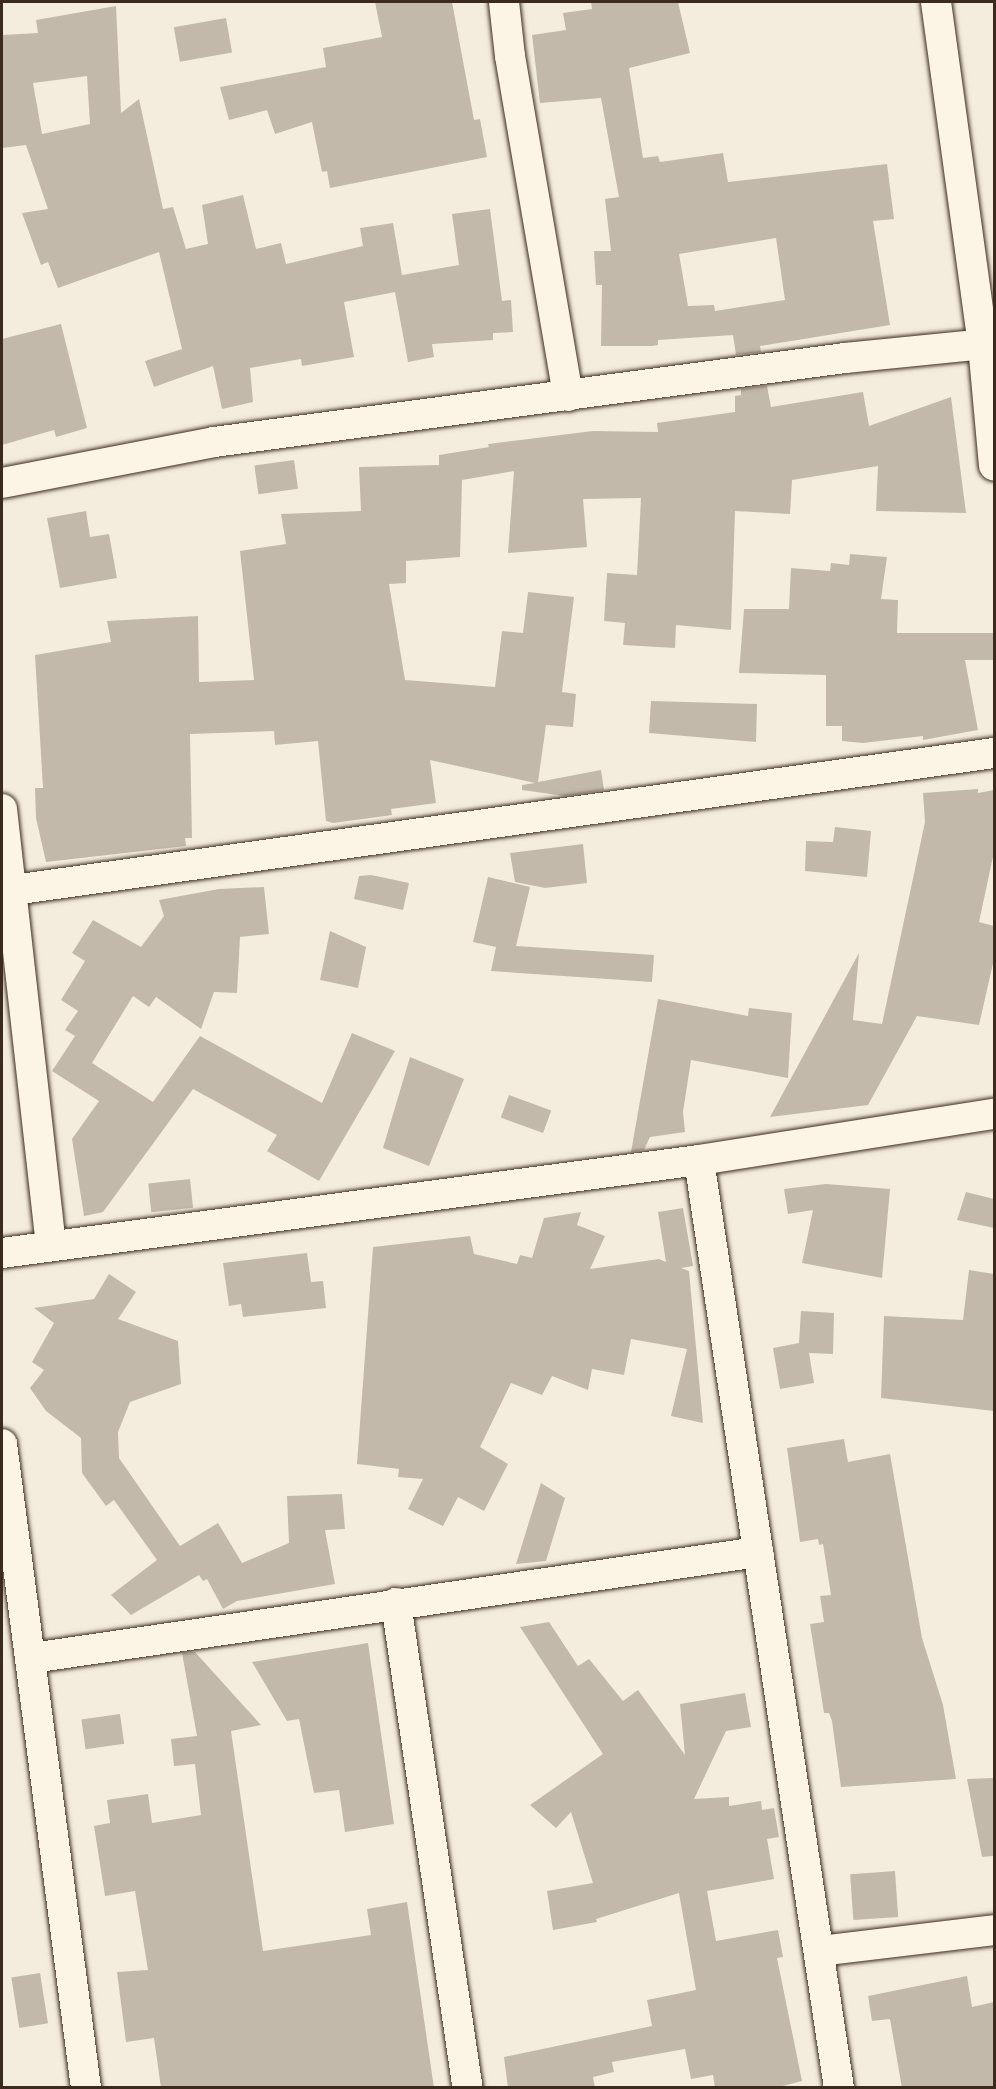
<!DOCTYPE html>
<style>
body{margin:0}
#map{position:relative;width:996px;height:2089px;overflow:hidden;background:#f4eddd;font-family:Caveat,sans-serif}
div>[style]{position:absolute}
.building>*{inset:0;background:#c3b9aa;transform-origin:0 0}
.roads{filter:drop-shadow(0 0 2px #3b2a1e) drop-shadow(0 0 2px #3b2a1e)}
.street>*{height:30px;margin:-15px;padding:0 15px;transform-origin:15px;border-radius:15px;background:#fcf5e5}
span{translate:-50% -50%;white-space:nowrap;text-align:center;line-height:1.15;-webkit-text-stroke:4.5px #fcf5e5;paint-order:stroke}
.frame{position:absolute;inset:0;border:3px solid #3b2a1e;pointer-events:none}
</style>
<div id="map">
<div class="building">
<div style="clip-path:polygon(375px 2px,452px 2px,474px 120px,480px 119px,487px 157px,330px 188px,327px 171px,322px 172px,312px 122px,275px 134px,267px 110px,229px 120px,220px 87px,326px 67px,323px 48px,382px 37px)"></div>
<div style="clip-path:polygon(evenodd,591px 2px,678px 2px,690px 53px,629px 68px,643px 158px,658px 156px,660px 162px,723px 153px,728px 182px,887px 164px,894px 219px,873px 221px,890px 325px,760px 346px,761px 352px,736px 355px,733px 335px,658px 340px,658px 345px,652px 346px,601px 346px,602px 285px,596px 285px,594px 251px,611px 251px,605px 199px,619px 197px,601px 98px,540px 103px,532px 35px,566px 30px,563px 13px,592px 9px,591px 2px,776px 238px,785px 300px,715px 311px,714px 305px,688px 306px,679px 254px,776px 238px)"></div>
<div style="clip-path:polygon(evenodd,116px 6px,121px 113px,139px 99px,163px 209px,173px 207px,186px 249px,208px 244px,202px 205px,243px 195px,256px 249px,281px 243px,286px 264px,363px 246px,360px 228px,393px 223px,402px 275px,459px 265px,452px 214px,490px 209px,502px 301px,511px 300px,513px 332px,493px 333px,493px 340px,432px 344px,434px 357px,408px 362px,395px 292px,344px 302px,354px 357px,302px 366px,301px 359px,250px 368px,253px 402px,222px 409px,213px 366px,154px 387px,145px 361px,182px 349px,159px 252px,58px 288px,48px 262px,41px 265px,22px 213px,48px 209px,26px 145px,2px 148px,2px 35px,38px 33px,36px 20px,116px 6px,87px 76px,90px 124px,42px 134px,33px 83px,87px 76px)"></div>
<div style="left:226px;top:18px;width:35px;height:53px;rotate:80deg"></div>
<div style="clip-path:polygon(61px 324px,87px 428px,56px 437px,54px 430px,2px 445px,2px 339px)"></div>
<div style="clip-path:polygon(767px 386px,771px 407px,863px 392px,869px 426px,951px 397px,966px 513px,876px 511px,878px 466px,792px 480px,790px 514px,735px 511px,731px 630px,676px 625px,675px 648px,623px 645px,625px 623px,604px 621px,607px 573px,637px 575px,641px 498px,583px 499px,587px 547px,508px 553px,514px 471px,462px 480px,460px 557px,406px 561px,406px 583px,389px 584px,405px 680px,495px 687px,502px 631px,523px 633px,528px 592px,574px 597px,562px 692px,576px 694px,573px 727px,546px 725px,538px 782px,601px 770px,604px 790px,565px 796px,522px 790px,522px 785px,535px 783px,430px 760px,436px 803px,391px 809px,392px 815px,333px 823px,326px 821px,318px 741px,275px 745px,274px 731px,190px 734px,192px 838px,185px 838px,186px 846px,46px 862px,36px 818px,35px 788px,43px 788px,35px 655px,111px 642px,107px 621px,198px 616px,199px 682px,254px 680px,240px 551px,286px 544px,281px 514px,361px 511px,359px 467px,439px 465px,439px 455px,489px 447px,488px 444px,593px 431px,658px 432px,657px 423px,735px 412px,735px 396px,741px 395px,741px 389px)"></div>
<div style="left:294px;top:460px;width:29px;height:40px;rotate:82deg"></div>
<div style="clip-path:polygon(86px 511px,90px 537px,109px 534px,117px 578px,60px 588px,47px 518px)"></div>
<div style="clip-path:polygon(850px 554px,887px 557px,881px 599px,898px 600px,897px 633px,993px 633px,993px 660px,965px 660px,978px 730px,923px 740px,923px 736px,863px 743px,842px 741px,842px 726px,826px 726px,826px 675px,739px 673px,744px 609px,789px 609px,791px 568px,830px 571px,831px 563px,849px 565px)"></div>
<div style="clip-path:polygon(651px 701px,757px 704px,756px 742px,649px 733px)"></div>
<div style="clip-path:polygon(978px 789px,978px 793px,994px 790px,994px 852px,979px 922px,994px 926px,994px 959px,979px 1025px,917px 1016px,868px 1105px,770px 1117px,859px 953px,853px 1020px,882px 1024px,925px 822px,923px 793px)"></div>
<div style="clip-path:polygon(835px 827px,871px 831px,867px 877px,805px 871px,806px 841px,833px 842px)"></div>
<div style="clip-path:polygon(583px 844px,587px 883px,545px 888px,515px 882px,510px 853px)"></div>
<div style="clip-path:polygon(371px 875px,409px 883px,403px 910px,354px 899px,359px 876px)"></div>
<div style="clip-path:polygon(488px 877px,530px 887px,516px 946px,654px 955px,652px 982px,491px 971px,496px 947px,473px 942px)"></div>
<div style="clip-path:polygon(264px 887px,269px 934px,240px 937px,237px 993px,214px 992px,201px 1029px,156px 997px,149px 1007px,133px 996px,92px 1063px,153px 1102px,200px 1036px,322px 1103px,352px 1033px,395px 1051px,319px 1181px,267px 1151px,277px 1135px,193px 1089px,103px 1212px,84px 1216px,72px 1139px,99px 1101px,52px 1071px,75px 1036px,65px 1030px,78px 1011px,61px 1000px,85px 961px,72px 953px,93px 920px,141px 947px,164px 916px,159px 900px,219px 889px)"></div>
<div style="clip-path:polygon(330px 931px,366px 947px,358px 988px,320px 980px)"></div>
<div style="clip-path:polygon(658px 999px,748px 1016px,749px 1008px,792px 1013px,788px 1078px,691px 1060px,683px 1112px,685px 1132px,650px 1137px,644px 1150px,631px 1152px)"></div>
<div style="clip-path:polygon(410px 1057px,464px 1079px,429px 1166px,383px 1148px)"></div>
<div style="left:509px;top:1095px;width:45px;height:24px;rotate:20deg"></div>
<div style="left:190px;top:1179px;width:29px;height:42px;rotate:84deg"></div>
<div style="clip-path:polygon(826px 1184px,890px 1189px,882px 1278px,802px 1263px,813px 1210px,788px 1214px,784px 1189px)"></div>
<div style="clip-path:polygon(966px 1192px,994px 1199px,994px 1228px,957px 1220px)"></div>
<div style="clip-path:polygon(683px 1208px,693px 1266px,681px 1268px,689px 1271px,703px 1423px,671px 1416px,687px 1349px,631px 1339px,624px 1375px,592px 1369px,588px 1390px,552px 1376px,542px 1395px,511px 1383px,480px 1447px,508px 1464px,484px 1511px,458px 1497px,443px 1526px,408px 1509px,423px 1479px,398px 1477px,399px 1469px,357px 1464px,373px 1247px,470px 1236px,474px 1254px,517px 1264px,520px 1255px,532px 1258px,544px 1218px,581px 1212px,577px 1225px,605px 1236px,590px 1269px,659px 1259px,666px 1262px,658px 1212px)"></div>
<div style="clip-path:polygon(307px 1253px,311px 1282px,323px 1281px,326px 1308px,243px 1317px,241px 1304px,229px 1306px,223px 1263px)"></div>
<div style="clip-path:polygon(969px 1270px,994px 1274px,994px 1411px,881px 1398px,884px 1316px,963px 1320px)"></div>
<div style="clip-path:polygon(109px 1274px,136px 1292px,118px 1319px,178px 1341px,181px 1384px,130px 1402px,118px 1432px,119px 1458px,180px 1546px,218px 1523px,242px 1563px,289px 1543px,287px 1496px,342px 1494px,345px 1529px,325px 1530px,335px 1584px,237px 1601px,223px 1609px,207px 1579px,203px 1581px,199px 1575px,131px 1615px,111px 1595px,157px 1560px,114px 1500px,106px 1506px,82px 1473px,81px 1438px,46px 1411px,30px 1388px,44px 1370px,32px 1362px,54px 1323px,34px 1308px,94px 1299px)"></div>
<div style="clip-path:polygon(801px 1311px,834px 1313px,833px 1354px,809px 1353px,814px 1383px,780px 1389px,773px 1348px,799px 1343px)"></div>
<div style="clip-path:polygon(844px 1439px,848px 1462px,890px 1454px,922px 1638px,943px 1705px,956px 1779px,841px 1787px,832px 1721px,829px 1713px,824px 1713px,810px 1624px,824px 1622px,820px 1596px,831px 1595px,823px 1544px,819px 1545px,818px 1539px,800px 1542px,787px 1448px)"></div>
<div style="clip-path:polygon(541px 1483px,565px 1498px,546px 1561px,516px 1564px)"></div>
<div style="clip-path:polygon(549px 1622px,578px 1666px,589px 1659px,623px 1701px,638px 1690px,685px 1755px,680px 1704px,745px 1693px,751px 1727px,726px 1731px,694px 1799px,729px 1797px,729px 1806px,761px 1801px,762px 1810px,774px 1808px,779px 1837px,767px 1839px,774px 1879px,707px 1891px,716px 1941px,778px 1930px,783px 1957px,777px 1958px,802px 2081px,775px 2088px,715px 2088px,713px 2075px,691px 2079px,685px 2049px,612px 2062px,614px 2072px,593px 2077px,595px 2088px,508px 2088px,504px 2057px,652px 2026px,647px 2000px,696px 1990px,679px 1893px,596px 1919px,597px 1922px,553px 1930px,547px 1891px,593px 1883px,571px 1812px,556px 1828px,530px 1805px,603px 1754px,520px 1627px)"></div>
<div style="clip-path:polygon(368px 1643px,394px 1824px,345px 1832px,339px 1790px,314px 1793px,299px 1719px,287px 1721px,252px 1662px)"></div>
<div style="clip-path:polygon(195px 1652px,261px 1725px,231px 1731px,263px 1951px,371px 1935px,367px 1909px,407px 1902px,434px 2088px,161px 2088px,154px 2038px,126px 2042px,117px 1972px,148px 1970px,135px 1891px,105px 1896px,94px 1826px,110px 1823px,107px 1800px,148px 1794px,152px 1823px,201px 1815px,195px 1764px,174px 1766px,171px 1739px,197px 1736px,182px 1653px)"></div>
<div style="left:120px;top:1714px;width:30px;height:39px;rotate:82deg"></div>
<div style="clip-path:polygon(994px 1778px,994px 1856px,982px 1857px,967px 1779px)"></div>
<div style="left:895px;top:1871px;width:46px;height:45px;rotate:86deg"></div>
<div style="left:40px;top:1973px;width:51px;height:29px;rotate:81deg"></div>
<div style="clip-path:polygon(967px 1976px,972px 2007px,994px 2002px,994px 2088px,902px 2088px,890px 2019px,872px 2021px,868px 1996px)"></div>
</div>
<div class="roads">
<div class="street">
<div style="left:504px;top:2px;width:54px;rotate:83.7deg"></div>
<div style="left:510px;top:56px;width:345px;rotate:80.3deg"></div>
<div style="left:936px;top:2px;width:346px;rotate:82.2deg"></div>
<div style="left:983px;top:345px;width:121px;rotate:84.8deg"></div>
<div style="left:2px;top:483px;width:216px;rotate:-10.9deg"></div>
<div style="left:214px;top:442px;width:637px;rotate:-7.58deg"></div>
<div style="left:845px;top:358px;width:150px;rotate:-5.7deg"></div>
<div style="left:2px;top:809px;width:439px;rotate:83.6deg"></div>
<div style="left:13px;top:890px;width:991px;rotate:-7.95deg"></div>
<div style="left:699px;top:1160px;width:939px;rotate:81.42deg"></div>
<div style="left:2px;top:1253px;width:703px;rotate:-7.6deg"></div>
<div style="left:699px;top:1160px;width:299px;rotate:-8.9deg"></div>
<div style="left:2px;top:1444px;width:649px;rotate:82.57deg"></div>
<div style="left:396px;top:1603px;width:490px;rotate:81.6deg"></div>
<div style="left:32px;top:1658px;width:734px;rotate:-8.31deg"></div>
<div style="left:819px;top:1951px;width:176px;rotate:-6.8deg"></div>
</div>
</div>
<div class="frame"></div>
</div>
